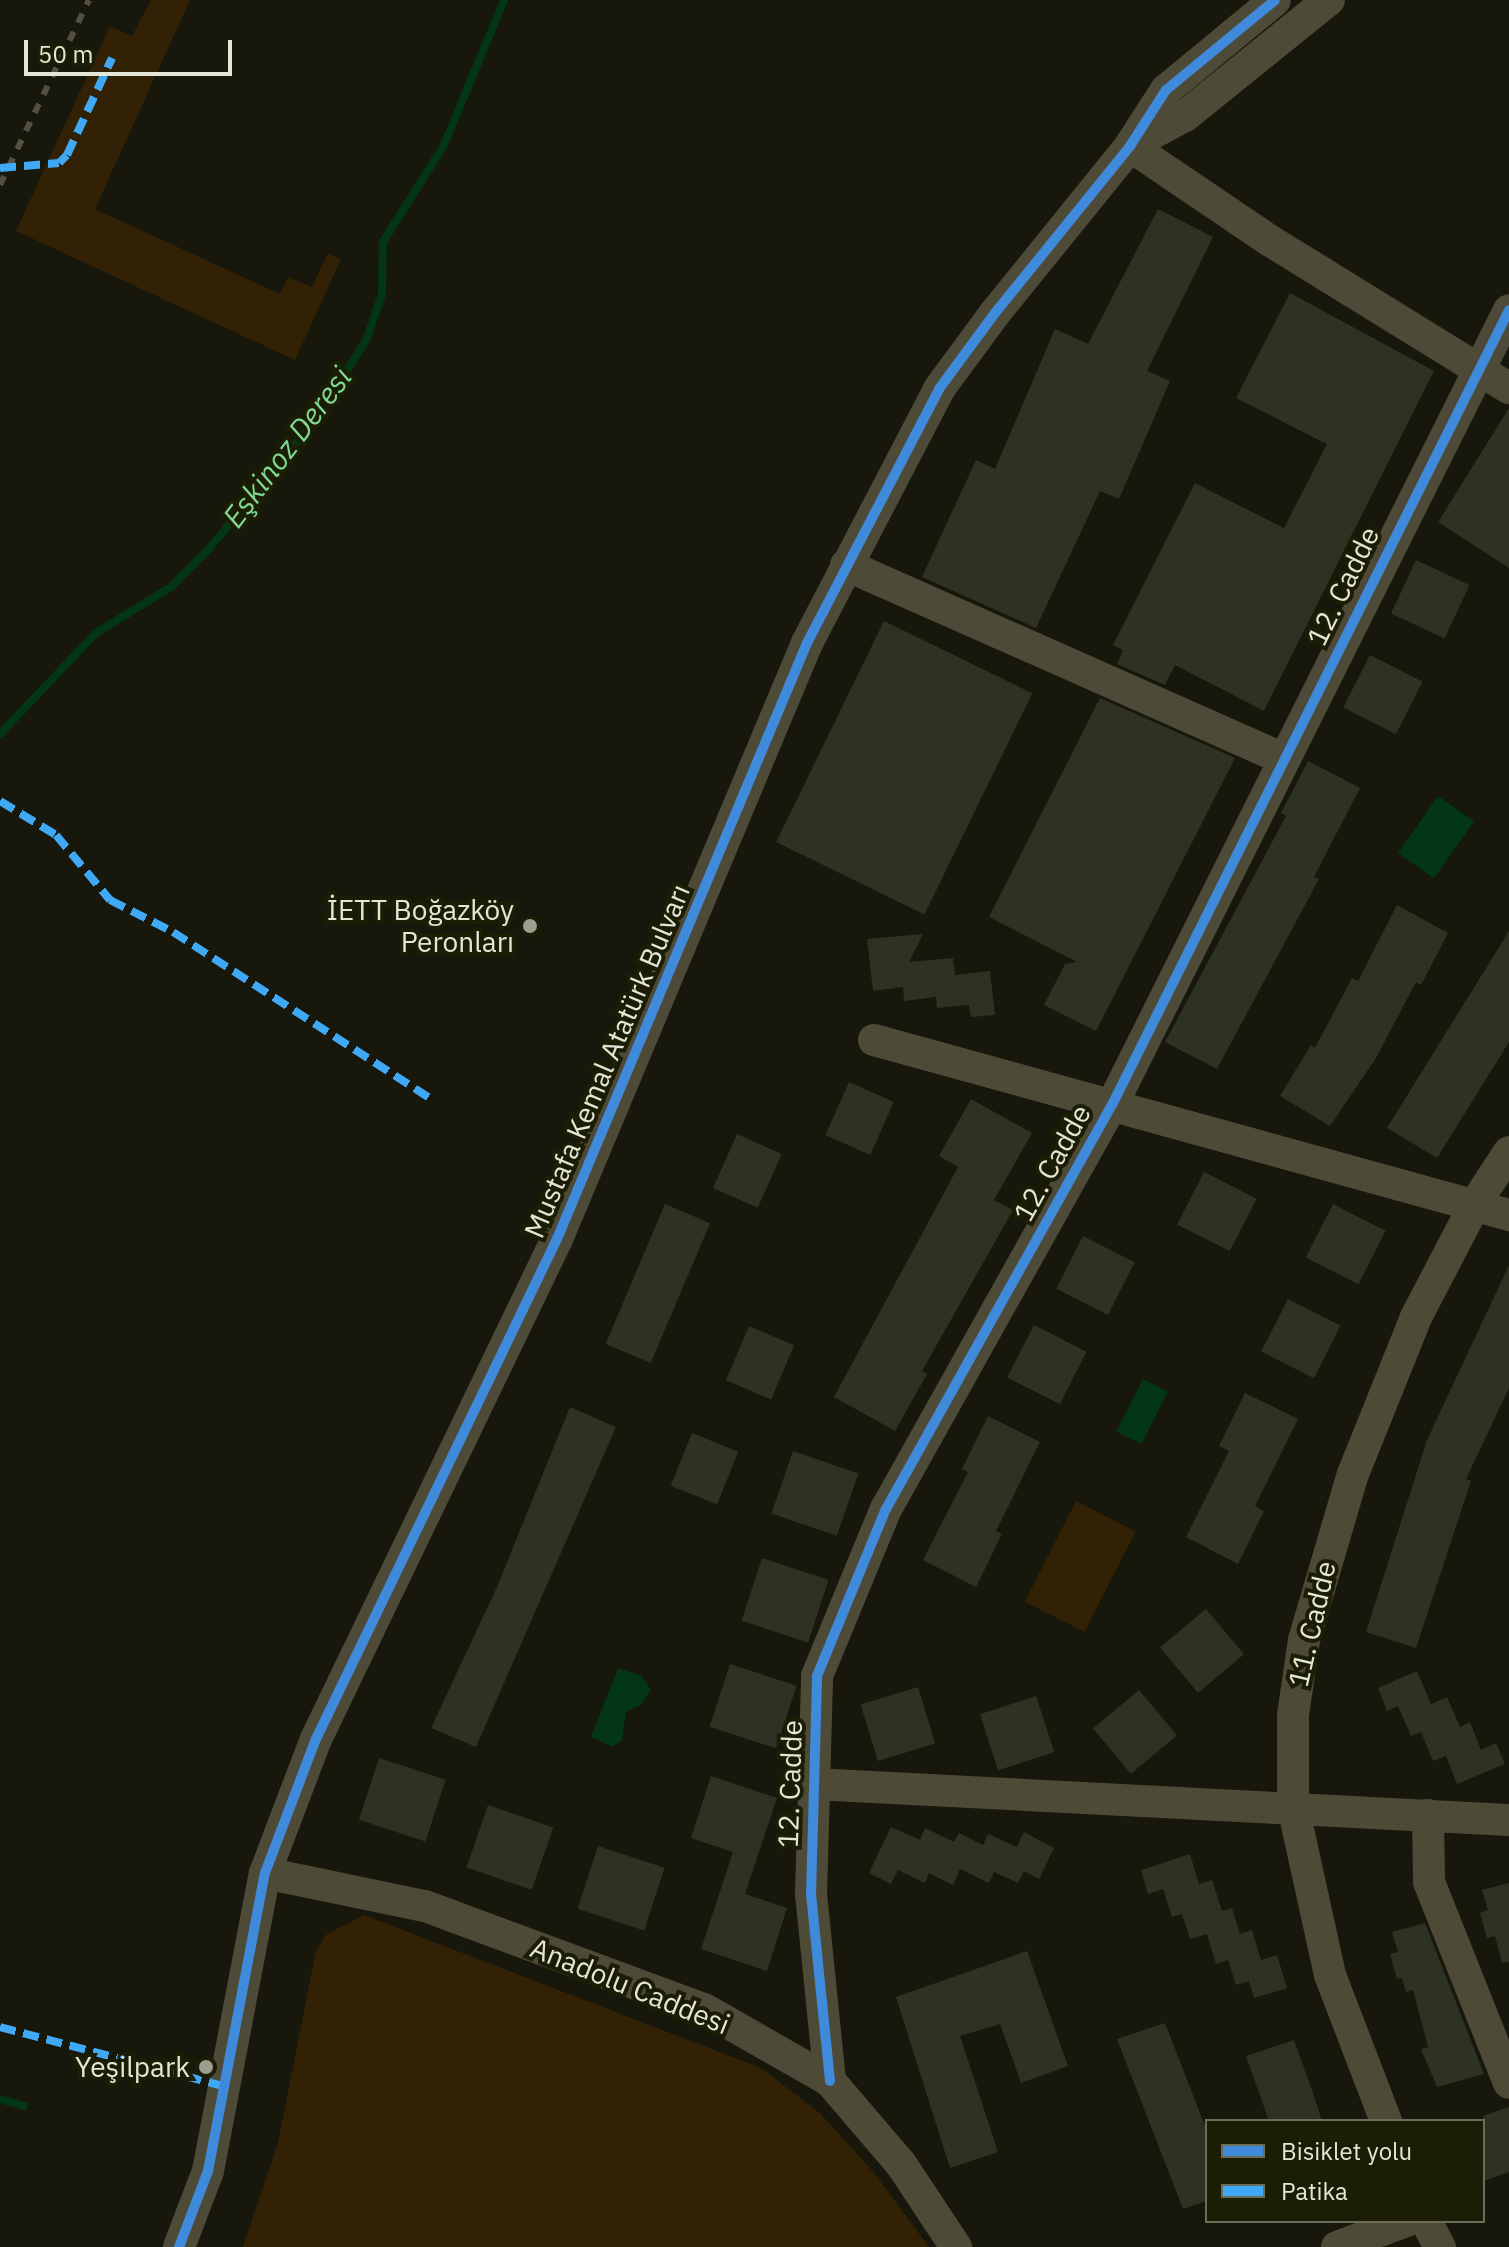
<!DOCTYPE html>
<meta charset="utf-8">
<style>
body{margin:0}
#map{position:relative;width:1509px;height:2247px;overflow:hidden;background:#17170b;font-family:"IBM Plex Sans",sans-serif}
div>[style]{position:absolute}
.green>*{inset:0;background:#322104;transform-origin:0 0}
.water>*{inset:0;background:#023615;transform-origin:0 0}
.stream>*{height:8px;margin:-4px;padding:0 4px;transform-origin:4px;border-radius:4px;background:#023615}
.building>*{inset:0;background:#2e3223;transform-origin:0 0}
.minor>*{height:32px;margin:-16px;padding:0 16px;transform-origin:16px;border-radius:16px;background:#4e4a38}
.rail>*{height:6px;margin-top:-3px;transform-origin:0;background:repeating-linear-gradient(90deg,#525042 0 10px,transparent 0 20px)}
.quiet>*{height:8px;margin-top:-4px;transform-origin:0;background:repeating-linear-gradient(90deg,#3fa9f5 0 16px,transparent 0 24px)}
.cycleway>*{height:10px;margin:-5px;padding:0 5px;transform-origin:5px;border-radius:5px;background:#408adc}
.dots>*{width:22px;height:22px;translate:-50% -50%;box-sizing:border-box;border:4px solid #1c1d05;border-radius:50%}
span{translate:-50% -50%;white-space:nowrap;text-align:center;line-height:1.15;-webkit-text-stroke:8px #1c1d05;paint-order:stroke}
.street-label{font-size:28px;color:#e4e6d7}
.poi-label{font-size:28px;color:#e4e6d7}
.right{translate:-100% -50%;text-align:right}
.water-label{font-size:30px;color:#7dd993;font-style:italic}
.legend{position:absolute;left:1205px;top:2119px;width:280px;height:104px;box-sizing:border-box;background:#1c1d05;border:2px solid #6c6d59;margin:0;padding:10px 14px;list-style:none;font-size:24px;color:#e4e6d7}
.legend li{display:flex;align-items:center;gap:16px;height:40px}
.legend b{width:40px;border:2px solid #6c6d59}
.scale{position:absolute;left:24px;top:40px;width:208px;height:36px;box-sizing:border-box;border:4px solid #e4e6d7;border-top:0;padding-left:10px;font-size:24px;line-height:28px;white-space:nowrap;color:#e4e6d7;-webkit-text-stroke:6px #1c1d05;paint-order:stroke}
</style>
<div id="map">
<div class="green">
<div style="clip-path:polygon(151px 0,190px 0,95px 209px,280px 294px,288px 277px,312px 287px,328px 253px,341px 259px,295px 360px,16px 231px,110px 26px,132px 36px)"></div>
<div style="left:1076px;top:1501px;width:67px;height:113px;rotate:27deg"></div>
<div style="clip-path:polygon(364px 1915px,761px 2068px,820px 2113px,875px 2174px,929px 2247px,243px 2247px,278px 2143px,316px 1950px,327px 1934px)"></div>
</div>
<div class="water">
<div style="left:1438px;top:796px;width:44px;height:70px;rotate:35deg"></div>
<div style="left:1143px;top:1379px;width:28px;height:59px;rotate:27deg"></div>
<div style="clip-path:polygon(618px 1668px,642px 1676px,651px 1690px,641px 1705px,626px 1712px,622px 1740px,613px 1747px,591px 1737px)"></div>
</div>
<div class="stream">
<div style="left:0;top:734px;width:139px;rotate:-46.5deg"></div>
<div style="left:96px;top:633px;width:88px;rotate:-31.5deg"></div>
<div style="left:171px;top:587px;width:52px;rotate:-45deg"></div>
<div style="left:208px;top:550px;width:158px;rotate:-50.4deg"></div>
<div style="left:309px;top:428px;width:104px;rotate:-56.8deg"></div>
<div style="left:366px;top:341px;width:50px;rotate:-71.2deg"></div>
<div style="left:382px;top:294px;width:52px;rotate:-88.9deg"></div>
<div style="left:383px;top:242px;width:115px;rotate:-57.8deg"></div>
<div style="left:444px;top:145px;width:157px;rotate:-67.5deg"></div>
<div style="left:0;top:2099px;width:25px;rotate:16deg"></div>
</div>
<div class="building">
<div style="clip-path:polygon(1158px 209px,1213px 237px,1147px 371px,1170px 381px,1119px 499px,1100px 491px,1036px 628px,922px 577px,976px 460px,995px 469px,1055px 329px,1088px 344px)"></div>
<div style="clip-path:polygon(1290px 293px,1434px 371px,1264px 711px,1175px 665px,1165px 685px,1117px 664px,1123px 650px,1113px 645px,1195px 483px,1284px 528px,1327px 444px,1236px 398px)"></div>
<div style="clip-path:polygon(1509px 408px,1509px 568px,1438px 522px)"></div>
<div style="left:1416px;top:560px;width:59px;height:59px;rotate:25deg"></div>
<div style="left:884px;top:621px;width:165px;height:246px;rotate:26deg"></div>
<div style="left:1370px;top:655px;width:59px;height:59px;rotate:27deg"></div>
<div style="clip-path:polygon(1100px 698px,1235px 758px,1096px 1031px,1044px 1005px,1065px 964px,1077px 962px,989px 917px)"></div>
<div style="clip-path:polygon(1308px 761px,1360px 788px,1314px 877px,1319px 879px,1217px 1069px,1165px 1042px,1286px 816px,1281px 813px)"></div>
<div style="clip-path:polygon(1397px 905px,1448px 933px,1421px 985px,1416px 982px,1376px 1058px,1330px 1126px,1280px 1096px,1311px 1045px,1315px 1048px,1352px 978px,1358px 981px)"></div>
<div style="clip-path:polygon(1509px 931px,1509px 1042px,1437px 1158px,1387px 1128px)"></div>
<div style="clip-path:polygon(923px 934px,909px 962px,953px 958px,955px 975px,990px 971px,995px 1015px,971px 1017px,969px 1005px,937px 1008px,936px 997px,904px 1001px,903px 987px,873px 991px,867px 939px)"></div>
<div style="left:849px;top:1082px;width:49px;height:58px;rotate:24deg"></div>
<div style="clip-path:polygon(971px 1099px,1032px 1133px,994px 1200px,1013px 1210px,922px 1371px,927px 1374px,895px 1431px,834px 1397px,958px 1167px,939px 1156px)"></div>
<div style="left:737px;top:1134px;width:49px;height:59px;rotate:24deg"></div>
<div style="left:1204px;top:1172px;width:59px;height:59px;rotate:27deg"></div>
<div style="left:665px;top:1204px;width:49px;height:152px;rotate:23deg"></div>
<div style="left:1333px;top:1204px;width:59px;height:60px;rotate:27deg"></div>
<div style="left:1083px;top:1236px;width:58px;height:59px;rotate:27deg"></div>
<div style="clip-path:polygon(1509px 1265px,1509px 1388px,1466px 1479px,1471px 1481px,1416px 1648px,1366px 1632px,1427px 1440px)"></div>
<div style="left:1288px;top:1299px;width:59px;height:59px;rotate:27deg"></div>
<div style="left:1034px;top:1325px;width:59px;height:59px;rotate:27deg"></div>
<div style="left:749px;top:1326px;width:49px;height:59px;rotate:23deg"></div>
<div style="clip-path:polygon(1245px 1393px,1298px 1419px,1255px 1506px,1264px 1511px,1238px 1564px,1186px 1537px,1229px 1451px,1219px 1446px)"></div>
<div style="clip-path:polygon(570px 1407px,616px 1427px,476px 1747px,431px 1728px,497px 1587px)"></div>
<div style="clip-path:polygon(988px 1416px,1040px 1442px,996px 1531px,1002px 1534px,976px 1587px,923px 1560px,968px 1472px,962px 1469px)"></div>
<div style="left:692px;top:1433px;width:50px;height:57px;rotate:22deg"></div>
<div style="left:793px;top:1451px;width:69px;height:66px;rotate:19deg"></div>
<div style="left:762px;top:1558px;width:70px;height:66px;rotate:18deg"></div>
<div style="left:1206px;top:1609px;width:59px;height:60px;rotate:50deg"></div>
<div style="left:730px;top:1664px;width:70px;height:66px;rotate:18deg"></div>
<div style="clip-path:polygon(1417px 1671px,1431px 1704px,1447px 1697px,1460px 1727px,1470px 1722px,1481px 1750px,1496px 1743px,1505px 1764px,1457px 1784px,1446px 1756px,1433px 1761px,1421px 1732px,1411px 1736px,1398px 1706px,1387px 1711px,1378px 1688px)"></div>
<div style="left:918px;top:1687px;width:59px;height:60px;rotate:73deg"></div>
<div style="left:1139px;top:1690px;width:59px;height:60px;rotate:50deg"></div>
<div style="left:1036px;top:1696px;width:59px;height:59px;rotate:72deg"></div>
<div style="left:379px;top:1758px;width:70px;height:65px;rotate:18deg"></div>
<div style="clip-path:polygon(711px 1776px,777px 1798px,745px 1894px,787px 1908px,767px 1971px,701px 1949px,733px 1852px,691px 1838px)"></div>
<div style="left:488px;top:1805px;width:69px;height:66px;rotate:19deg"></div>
<div style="clip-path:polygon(891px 1827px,920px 1840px,925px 1828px,954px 1842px,959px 1833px,983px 1845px,988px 1834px,1017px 1847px,1024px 1832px,1054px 1848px,1039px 1879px,1024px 1871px,1018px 1883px,994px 1872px,989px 1883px,960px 1869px,953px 1885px,929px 1873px,925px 1883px,898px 1870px,891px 1884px,869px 1873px)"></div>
<div style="left:598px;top:1846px;width:70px;height:66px;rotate:18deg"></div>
<div style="clip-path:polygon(1190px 1854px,1199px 1884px,1212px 1880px,1222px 1911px,1232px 1908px,1240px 1934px,1252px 1930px,1261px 1960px,1277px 1955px,1287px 1988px,1254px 1998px,1249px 1981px,1236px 1985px,1228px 1960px,1216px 1964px,1207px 1934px,1190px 1939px,1182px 1914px,1172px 1917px,1163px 1889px,1148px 1894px,1141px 1870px)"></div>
<div style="clip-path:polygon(1509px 1883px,1509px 1962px,1502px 1963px,1495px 1936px,1487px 1938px,1480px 1913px,1488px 1910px,1482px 1890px)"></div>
<div style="clip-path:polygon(1425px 1923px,1484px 2074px,1437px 2087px,1421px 2049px,1428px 2047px,1413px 1990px,1406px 1992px,1402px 1978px,1397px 1979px,1390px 1954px,1398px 1952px,1392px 1932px)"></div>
<div style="clip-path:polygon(1027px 1951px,1068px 2066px,1021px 2083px,1000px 2024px,960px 2036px,998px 2152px,950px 2168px,896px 1997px)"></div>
<div style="clip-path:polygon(1165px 2023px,1207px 2131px,1207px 2201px,1183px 2209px,1117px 2039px)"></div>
<div style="clip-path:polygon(1294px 2040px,1313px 2093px,1322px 2121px,1269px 2121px,1246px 2056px)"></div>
<div style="clip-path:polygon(1509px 2107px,1509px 2172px,1483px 2181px,1483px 2116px)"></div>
</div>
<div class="minor">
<div style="left:1136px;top:142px;width:55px;rotate:-28deg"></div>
<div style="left:1185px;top:116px;width:185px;rotate:-38.9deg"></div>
<div style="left:1130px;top:146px;width:168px;rotate:34.1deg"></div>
<div style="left:1269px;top:240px;width:282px;rotate:31.7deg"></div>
<div style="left:846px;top:565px;width:479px;rotate:23.9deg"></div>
<div style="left:874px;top:1040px;width:659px;rotate:15.41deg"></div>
<div style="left:814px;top:1784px;width:696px;rotate:2.97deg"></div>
<div style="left:1428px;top:1815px;width:67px;rotate:89.1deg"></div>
<div style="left:1429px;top:1882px;width:216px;rotate:68.3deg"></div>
<div style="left:265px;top:1873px;width:163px;rotate:11.7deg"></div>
<div style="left:425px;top:1906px;width:297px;rotate:20.3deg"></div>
<div style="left:704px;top:2009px;width:145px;rotate:29.7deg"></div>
<div style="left:830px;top:2081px;width:109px;rotate:49.5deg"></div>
<div style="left:901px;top:2164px;width:100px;rotate:56.5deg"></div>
<div style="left:830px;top:2081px;width:187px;rotate:-95.8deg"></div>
<div style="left:811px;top:1895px;width:219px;rotate:-88.4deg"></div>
<div style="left:817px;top:1676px;width:181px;rotate:-67.6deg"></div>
<div style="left:886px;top:1509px;width:465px;rotate:-60.8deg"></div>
<div style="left:1113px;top:1103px;width:886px;rotate:-63.46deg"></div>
<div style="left:1386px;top:2121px;width:156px;rotate:-111deg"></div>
<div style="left:1330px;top:1975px;width:172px;rotate:-102.4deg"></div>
<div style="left:1293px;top:1807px;width:92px;rotate:-90deg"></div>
<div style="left:1293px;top:1715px;width:76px;rotate:-81.7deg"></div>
<div style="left:1304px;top:1640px;width:173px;rotate:-73.6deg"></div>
<div style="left:1353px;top:1474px;width:169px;rotate:-68.1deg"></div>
<div style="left:1416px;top:1317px;width:127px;rotate:-62.4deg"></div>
<div style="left:1475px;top:1204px;width:62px;rotate:-56.8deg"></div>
<div style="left:1426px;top:2221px;width:30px;rotate:62deg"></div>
<div style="left:179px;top:2247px;width:81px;rotate:-69.1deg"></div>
<div style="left:208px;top:2171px;width:303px;rotate:-79.2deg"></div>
<div style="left:265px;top:1873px;width:143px;rotate:-69.2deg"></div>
<div style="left:316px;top:1739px;width:555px;rotate:-64.27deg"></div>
<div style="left:557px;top:1239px;width:646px;rotate:-67.24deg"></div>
<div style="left:807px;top:643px;width:286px;rotate:-62.5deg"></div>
<div style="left:939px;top:389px;width:94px;rotate:-53.6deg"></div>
<div style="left:995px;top:313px;width:215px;rotate:-51deg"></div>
<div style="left:1130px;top:146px;width:67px;rotate:-57.3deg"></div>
<div style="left:1166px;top:90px;width:141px;rotate:-39.5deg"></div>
<div style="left:1337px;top:2247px;width:74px;rotate:-20.6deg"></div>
</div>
<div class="rail">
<div style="left:0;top:185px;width:205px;rotate:-64.3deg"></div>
</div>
<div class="quiet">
<div style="left:0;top:168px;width:59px;rotate:-4.8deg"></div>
<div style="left:59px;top:163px;width:11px;rotate:-45deg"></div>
<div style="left:67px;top:155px;width:107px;rotate:-65.1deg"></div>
<div style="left:0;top:801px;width:66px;rotate:31.3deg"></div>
<div style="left:56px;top:835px;width:85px;rotate:50.3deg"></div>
<div style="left:110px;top:900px;width:71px;rotate:26.9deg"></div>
<div style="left:173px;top:932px;width:310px;rotate:32.9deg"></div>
<div style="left:0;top:2027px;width:231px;rotate:14.8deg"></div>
</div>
<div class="cycleway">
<div style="left:830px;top:2081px;width:187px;rotate:-95.8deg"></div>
<div style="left:811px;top:1895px;width:219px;rotate:-88.4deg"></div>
<div style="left:817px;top:1676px;width:181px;rotate:-67.6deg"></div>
<div style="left:886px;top:1509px;width:465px;rotate:-60.8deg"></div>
<div style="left:1113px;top:1103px;width:886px;rotate:-63.46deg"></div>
<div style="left:179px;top:2247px;width:81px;rotate:-69.1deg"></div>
<div style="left:208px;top:2171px;width:303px;rotate:-79.2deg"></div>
<div style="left:265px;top:1873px;width:143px;rotate:-69.2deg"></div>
<div style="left:316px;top:1739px;width:555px;rotate:-64.27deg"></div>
<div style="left:557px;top:1239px;width:646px;rotate:-67.24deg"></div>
<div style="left:807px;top:643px;width:286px;rotate:-62.5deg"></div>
<div style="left:939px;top:389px;width:94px;rotate:-53.6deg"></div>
<div style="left:995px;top:313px;width:215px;rotate:-51deg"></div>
<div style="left:1130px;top:146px;width:67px;rotate:-57.3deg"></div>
<div style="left:1166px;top:90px;width:141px;rotate:-39.5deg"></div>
</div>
<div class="dots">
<div style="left:530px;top:926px;background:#9c9e90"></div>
<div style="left:206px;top:2067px;background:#9c9e90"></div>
</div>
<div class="street-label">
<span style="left:1343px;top:586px;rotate:-64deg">12. Cadde</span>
<span style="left:607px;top:1061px;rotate:-67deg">Mustafa Kemal Atatürk Bulvarı</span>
<span style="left:1052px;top:1163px;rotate:-61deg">12. Cadde</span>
<span style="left:1312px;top:1624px;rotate:-77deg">11. Cadde</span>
<span style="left:790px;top:1784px;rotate:-88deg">12. Cadde</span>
<span style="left:630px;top:1986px;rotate:22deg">Anadolu Caddesi</span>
</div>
<div class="poi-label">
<span class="right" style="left:514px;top:926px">İETT Boğazköy<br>Peronları</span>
<span class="right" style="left:190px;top:2067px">Yeşilpark</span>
</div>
<div class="water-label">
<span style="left:287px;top:447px;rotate:-53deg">Eşkinoz Deresi</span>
</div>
<ul class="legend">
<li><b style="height:10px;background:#408adc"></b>Bisiklet yolu</li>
<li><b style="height:10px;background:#3fa9f5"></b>Patika</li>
</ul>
<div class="scale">50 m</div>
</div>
